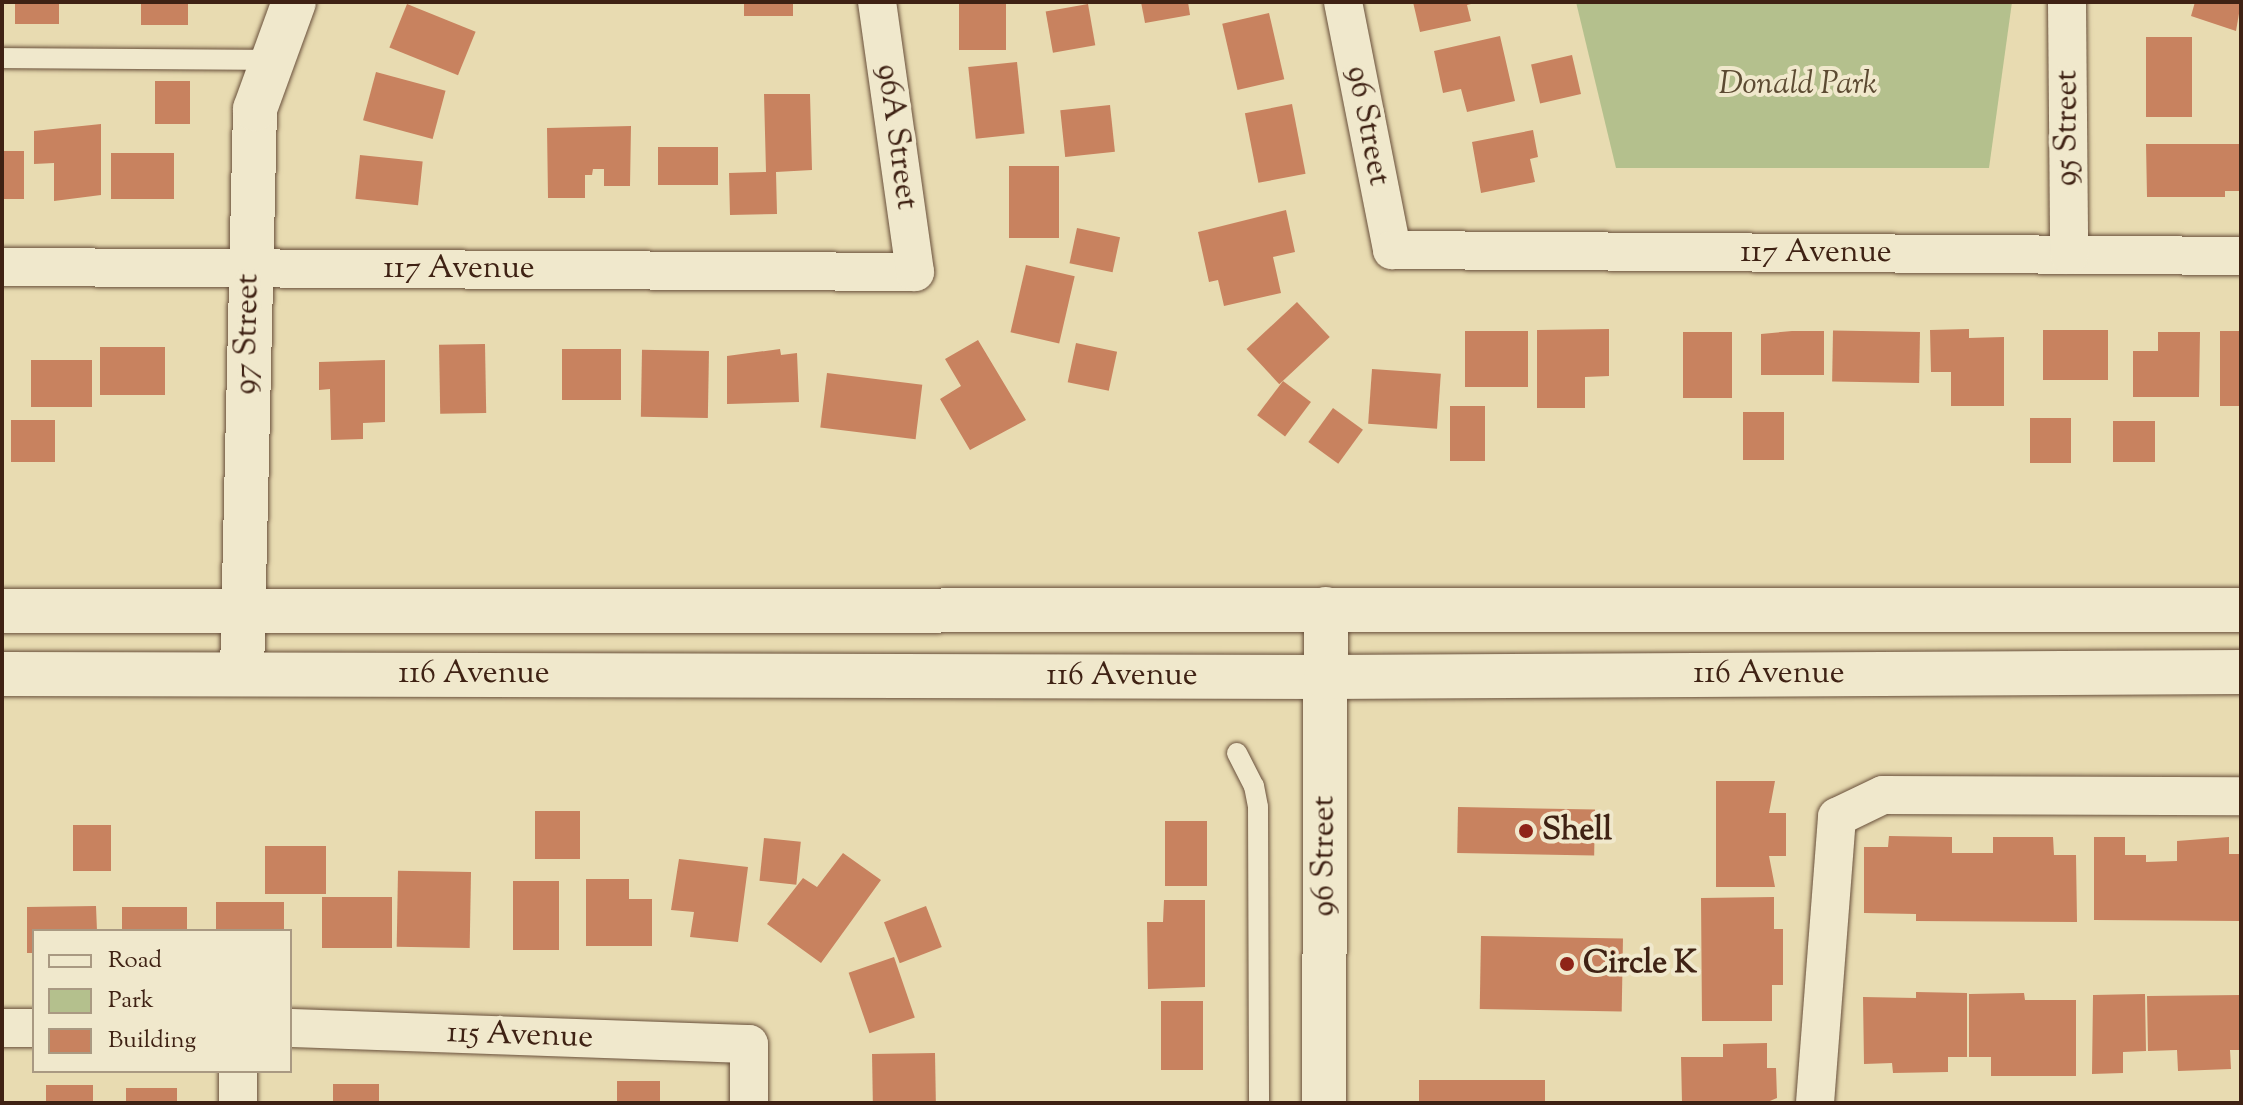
<!DOCTYPE html>
<style>
body{margin:0}
#map{position:relative;width:2243px;height:1105px;overflow:hidden;background:#e8dbb1;font-family:"Sorts Mill Goudy",serif}
div>[style]{position:absolute}
.green>*{inset:0;background:#b4c08d}
.building>*{inset:0;background:#c8825f;transform-origin:0 0}
.roads{filter:drop-shadow(0 0 2px #69503b) drop-shadow(0 0 2px #69503b)}
.service>*{height:20px;margin:-10px;padding:0 10px;transform-origin:10px;border-radius:10px;background:#f0e8cc}
.minor>*{height:38px;margin:-19px;padding:0 19px;transform-origin:19px;border-radius:19px;background:#f0e8cc}
.tertiary>*{height:44px;margin:-22px;padding:0 22px;transform-origin:22px;border-radius:22px;background:#f0e8cc}
.secondary>*{height:44px;margin:-22px;padding:0 22px;transform-origin:22px;border-radius:22px;background:#f0e8cc}
.dots>*{width:22px;height:22px;translate:-50% -50%;box-sizing:border-box;border:4px solid #f0e8cc;border-radius:50%}
span{translate:-50% -50%;white-space:nowrap;text-align:center;line-height:1.15;-webkit-text-stroke:8px #f0e8cc;paint-order:stroke}
.park-label{font-size:32px;color:#5c4a32;font-style:italic}
.street-label{font-size:32px;color:#3f2214}
.poi-label{font-size:32px;color:#3f2214;font-weight:700}
.left{translate:0 -50%;text-align:left}
.frame{position:absolute;inset:0;border:4px solid #3f2214;pointer-events:none}
.legend{position:absolute;left:32px;top:929px;width:260px;height:144px;box-sizing:border-box;background:#f0e8cc;border:2px solid #a99982;margin:0;padding:10px 14px;list-style:none;font-size:24px;color:#3f2214}
.legend li{display:flex;align-items:center;gap:16px;height:40px}
.legend b{width:40px;border:2px solid #a99982}
</style>
<div id="map">
<div class="green">
<div style="clip-path:polygon(1576px 2px,2012px 2px,1989px 168px,1616px 168px)"></div>
</div>
<div class="building">
<div style="left:15px;top:2px;width:44px;height:22px"></div>
<div style="left:141px;top:2px;width:47px;height:23px"></div>
<div style="left:744px;top:2px;width:49px;height:14px"></div>
<div style="left:959px;top:2px;width:47px;height:48px"></div>
<div style="clip-path:polygon(1141px 2px,1188px 2px,1190px 15px,1145px 23px)"></div>
<div style="clip-path:polygon(1413px 2px,1474px 2px,1475px 3px,1467px 5px,1471px 21px,1420px 32px)"></div>
<div style="clip-path:polygon(2195px 2px,2241px 2px,2236px 31px,2191px 16px)"></div>
<div style="left:407px;top:4px;width:74px;height:47px;rotate:22deg"></div>
<div style="left:1088px;top:4px;width:42px;height:43px;rotate:80deg"></div>
<div style="left:1269px;top:13px;width:68px;height:48px;rotate:77deg"></div>
<div style="clip-path:polygon(1500px 36px,1515px 101px,1467px 112px,1461px 89px,1443px 93px,1434px 51px)"></div>
<div style="left:2146px;top:37px;width:46px;height:80px"></div>
<div style="left:1572px;top:55px;width:40px;height:42px;rotate:77deg"></div>
<div style="left:1017px;top:62px;width:72px;height:49px;rotate:84deg"></div>
<div style="left:376px;top:72px;width:72px;height:50px;rotate:15deg"></div>
<div style="left:155px;top:81px;width:35px;height:43px"></div>
<div style="clip-path:polygon(764px 94px,810px 94px,812px 170px,776px 172px,777px 214px,730px 215px,729px 173px,766px 172px)"></div>
<div style="left:1292px;top:104px;width:71px;height:48px;rotate:79deg"></div>
<div style="left:1110px;top:105px;width:47px;height:50px;rotate:84deg"></div>
<div style="clip-path:polygon(101px 124px,101px 195px,54px 201px,54px 163px,34px 164px,34px 131px)"></div>
<div style="clip-path:polygon(631px 126px,630px 186px,604px 186px,604px 169px,593px 169px,592px 175px,585px 175px,585px 198px,548px 198px,547px 128px)"></div>
<div style="clip-path:polygon(1533px 130px,1538px 157px,1530px 159px,1535px 182px,1481px 193px,1472px 142px)"></div>
<div style="clip-path:polygon(2146px 144px,2241px 144px,2241px 191px,2225px 191px,2225px 197px,2147px 197px)"></div>
<div style="left:658px;top:147px;width:60px;height:38px"></div>
<div style="left:2px;top:151px;width:22px;height:48px"></div>
<div style="left:174px;top:153px;width:46px;height:63px;rotate:90deg"></div>
<div style="left:360px;top:155px;width:63px;height:44px;rotate:6deg"></div>
<div style="left:1009px;top:166px;width:50px;height:72px"></div>
<div style="clip-path:polygon(1286px 210px,1295px 252px,1273px 257px,1281px 293px,1224px 306px,1218px 280px,1209px 282px,1198px 232px)"></div>
<div style="left:1077px;top:228px;width:44px;height:36px;rotate:12deg"></div>
<div style="left:1026px;top:265px;width:50px;height:69px;rotate:13deg"></div>
<div style="left:1297px;top:302px;width:48px;height:69px;rotate:47deg"></div>
<div style="clip-path:polygon(1609px 329px,1609px 376px,1585px 377px,1585px 408px,1537px 408px,1537px 330px)"></div>
<div style="clip-path:polygon(1969px 329px,1969px 338px,2004px 337px,2004px 406px,1951px 406px,1951px 372px,1931px 372px,1930px 330px)"></div>
<div style="left:2108px;top:330px;width:50px;height:65px;rotate:90deg"></div>
<div style="left:1528px;top:331px;width:56px;height:63px;rotate:90deg"></div>
<div style="clip-path:polygon(1792px 331px,1824px 331px,1824px 375px,1761px 375px,1761px 334px)"></div>
<div style="left:2220px;top:331px;width:21px;height:75px"></div>
<div style="left:1683px;top:332px;width:49px;height:66px"></div>
<div style="left:1920px;top:332px;width:51px;height:87px;rotate:91deg"></div>
<div style="clip-path:polygon(2158px 332px,2200px 332px,2199px 397px,2133px 397px,2133px 351px,2158px 351px)"></div>
<div style="clip-path:polygon(978px 340px,1026px 420px,970px 450px,940px 399px,961px 386px,945px 359px)"></div>
<div style="left:1076px;top:343px;width:42px;height:40px;rotate:12deg"></div>
<div style="left:485px;top:344px;width:69px;height:46px;rotate:89deg"></div>
<div style="left:100px;top:347px;width:65px;height:48px"></div>
<div style="left:562px;top:349px;width:59px;height:51px"></div>
<div style="clip-path:polygon(780px 349px,781px 355px,797px 353px,799px 402px,727px 404px,727px 356px)"></div>
<div style="left:709px;top:351px;width:67px;height:67px;rotate:91deg"></div>
<div style="left:31px;top:360px;width:61px;height:47px"></div>
<div style="clip-path:polygon(385px 360px,385px 422px,363px 423px,363px 439px,331px 440px,330px 389px,319px 390px,319px 362px)"></div>
<div style="left:1372px;top:369px;width:69px;height:55px;rotate:4deg"></div>
<div style="left:827px;top:373px;width:96px;height:55px;rotate:7deg"></div>
<div style="left:1283px;top:381px;width:35px;height:43px;rotate:37deg"></div>
<div style="left:1450px;top:406px;width:35px;height:55px"></div>
<div style="left:1333px;top:408px;width:37px;height:42px;rotate:36deg"></div>
<div style="left:1743px;top:412px;width:41px;height:48px"></div>
<div style="left:2030px;top:418px;width:41px;height:45px"></div>
<div style="left:11px;top:420px;width:44px;height:42px"></div>
<div style="left:2155px;top:421px;width:41px;height:42px;rotate:90deg"></div>
<div style="clip-path:polygon(1716px 781px,1775px 781px,1769px 813px,1786px 813px,1786px 856px,1769px 856px,1775px 887px,1716px 887px)"></div>
<div style="left:1458px;top:807px;width:137px;height:46px;rotate:1deg"></div>
<div style="left:535px;top:811px;width:45px;height:48px"></div>
<div style="left:1165px;top:821px;width:42px;height:65px"></div>
<div style="left:73px;top:825px;width:38px;height:46px"></div>
<div style="clip-path:polygon(1889px 836px,1952px 837px,1952px 853px,1993px 853px,1993px 837px,2053px 837px,2054px 855px,2076px 855px,2077px 922px,1916px 921px,1916px 914px,1864px 913px,1864px 847px,1888px 847px)"></div>
<div style="clip-path:polygon(2094px 837px,2125px 837px,2125px 855px,2146px 855px,2146px 862px,2177px 861px,2177px 841px,2229px 837px,2229px 854px,2241px 854px,2241px 921px,2094px 920px)"></div>
<div style="left:764px;top:838px;width:37px;height:43px;rotate:6deg"></div>
<div style="left:326px;top:846px;width:48px;height:61px;rotate:90deg"></div>
<div style="clip-path:polygon(843px 853px,881px 880px,821px 963px,767px 924px,803px 878px,817px 887px)"></div>
<div style="clip-path:polygon(679px 859px,748px 867px,738px 942px,690px 937px,694px 912px,671px 910px)"></div>
<div style="left:471px;top:872px;width:76px;height:73px;rotate:91deg"></div>
<div style="clip-path:polygon(586px 879px,629px 879px,629px 899px,652px 899px,652px 946px,586px 946px)"></div>
<div style="left:513px;top:881px;width:46px;height:69px"></div>
<div style="left:392px;top:897px;width:51px;height:70px;rotate:90deg"></div>
<div style="clip-path:polygon(1774px 897px,1774px 929px,1783px 929px,1783px 985px,1772px 985px,1772px 1021px,1702px 1021px,1701px 898px)"></div>
<div style="clip-path:polygon(1164px 900px,1205px 900px,1205px 987px,1148px 989px,1147px 922px,1163px 922px)"></div>
<div style="left:216px;top:902px;width:68px;height:29px"></div>
<div style="clip-path:polygon(96px 906px,97px 931px,34px 931px,34px 953px,27px 953px,27px 907px)"></div>
<div style="left:926px;top:906px;width:44px;height:45px;rotate:69deg"></div>
<div style="left:122px;top:907px;width:65px;height:24px"></div>
<div style="left:1481px;top:936px;width:142px;height:73px;rotate:1deg"></div>
<div style="left:894px;top:957px;width:64px;height:48px;rotate:71deg"></div>
<div style="clip-path:polygon(1916px 992px,1967px 993px,1967px 1057px,1948px 1057px,1948px 1072px,1893px 1073px,1892px 1063px,1864px 1064px,1863px 997px,1916px 998px)"></div>
<div style="clip-path:polygon(2024px 993px,2025px 1000px,2076px 1000px,2076px 1076px,1991px 1076px,1991px 1057px,1969px 1057px,1969px 994px)"></div>
<div style="clip-path:polygon(2145px 994px,2146px 1051px,2123px 1052px,2123px 1073px,2092px 1074px,2093px 995px)"></div>
<div style="clip-path:polygon(2241px 995px,2241px 1050px,2230px 1050px,2231px 1069px,2178px 1071px,2177px 1050px,2148px 1051px,2147px 996px)"></div>
<div style="left:1203px;top:1001px;width:69px;height:42px;rotate:90deg"></div>
<div style="clip-path:polygon(1767px 1043px,1767px 1068px,1776px 1068px,1777px 1098px,1765px 1103px,1682px 1103px,1681px 1057px,1723px 1057px,1723px 1044px)"></div>
<div style="left:935px;top:1053px;width:50px;height:63px;rotate:89deg"></div>
<div style="left:1419px;top:1080px;width:126px;height:23px"></div>
<div style="left:617px;top:1081px;width:43px;height:22px"></div>
<div style="left:333px;top:1084px;width:46px;height:19px"></div>
<div style="left:46px;top:1085px;width:47px;height:18px"></div>
<div style="left:126px;top:1088px;width:51px;height:15px"></div>
</div>
<div class="roads">
<div class="service">
<div style="left:2px;top:58px;width:271px;rotate:0.4deg"></div>
<div style="left:1237px;top:753px;width:37px;rotate:63deg"></div>
<div style="left:1254px;top:786px;width:21px;rotate:79deg"></div>
<div style="left:1258px;top:807px;width:296px;rotate:89.8deg"></div>
</div>
<div class="minor">
<div style="left:1343px;top:2px;width:253px;rotate:78.8deg"></div>
<div style="left:1392px;top:250px;width:849px;rotate:0.4deg"></div>
<div style="left:2067px;top:2px;width:253px;rotate:89.5deg"></div>
<div style="left:2px;top:267px;width:913px;rotate:0.31deg"></div>
<div style="left:915px;top:272px;width:273px;rotate:-98deg"></div>
<div style="left:2px;top:1028px;width:32px"></div>
<div style="left:290px;top:1028px;width:459px;rotate:2deg"></div>
<div style="left:749px;top:1044px;width:59px;rotate:90deg"></div>
<div style="left:238px;top:1071px;width:32px;rotate:90deg"></div>
<div style="left:1815px;top:1103px;width:287px;rotate:-85.6deg"></div>
<div style="left:1837px;top:817px;width:51px;rotate:-25.6deg"></div>
<div style="left:1883px;top:795px;width:358px;rotate:0.2deg"></div>
</div>
<div class="tertiary">
<div style="left:242px;top:673px;width:564px;rotate:-88.68deg"></div>
<div style="left:255px;top:109px;width:114px;rotate:-70deg"></div>
<div style="left:1324px;top:1103px;width:494px;rotate:-89.8deg"></div>
</div>
<div class="secondary">
<div style="left:2px;top:611px;width:2239px;rotate:-0.03deg"></div>
<div style="left:2px;top:674px;width:1324px;rotate:0.13deg"></div>
<div style="left:1326px;top:677px;width:915px;rotate:-0.31deg"></div>
</div>
</div>
<div class="dots">
<div style="left:1526px;top:831px;background:#8f2418"></div>
<div style="left:1567px;top:964px;background:#8f2418"></div>
</div>
<div class="park-label">
<span style="left:1798px;top:85px">Donald Park</span>
</div>
<div class="street-label">
<span style="left:1367px;top:126px;rotate:79deg">96 Street</span>
<span style="left:2068px;top:128px;rotate:-90deg">95 Street</span>
<span style="left:896px;top:137px;rotate:82deg">96A Street</span>
<span style="left:1816px;top:253px">117 Avenue</span>
<span style="left:459px;top:269px">117 Avenue</span>
<span style="left:248px;top:334px;rotate:-89deg">97 Street</span>
<span style="left:474px;top:674px">116 Avenue</span>
<span style="left:1769px;top:674px">116 Avenue</span>
<span style="left:1122px;top:676px">116 Avenue</span>
<span style="left:1325px;top:856px;rotate:-90deg">96 Street</span>
<span style="left:520px;top:1036px;rotate:2deg">115 Avenue</span>
</div>
<div class="poi-label">
<span class="left" style="left:1542px;top:831px">Shell</span>
<span class="left" style="left:1583px;top:964px">Circle K</span>
</div>
<div class="frame"></div>
<ul class="legend">
<li><b style="height:10px;background:#f0e8cc"></b>Road</li>
<li><b style="height:22px;background:#b4c08d"></b>Park</li>
<li><b style="height:22px;background:#c8825f"></b>Building</li>
</ul>
</div>
